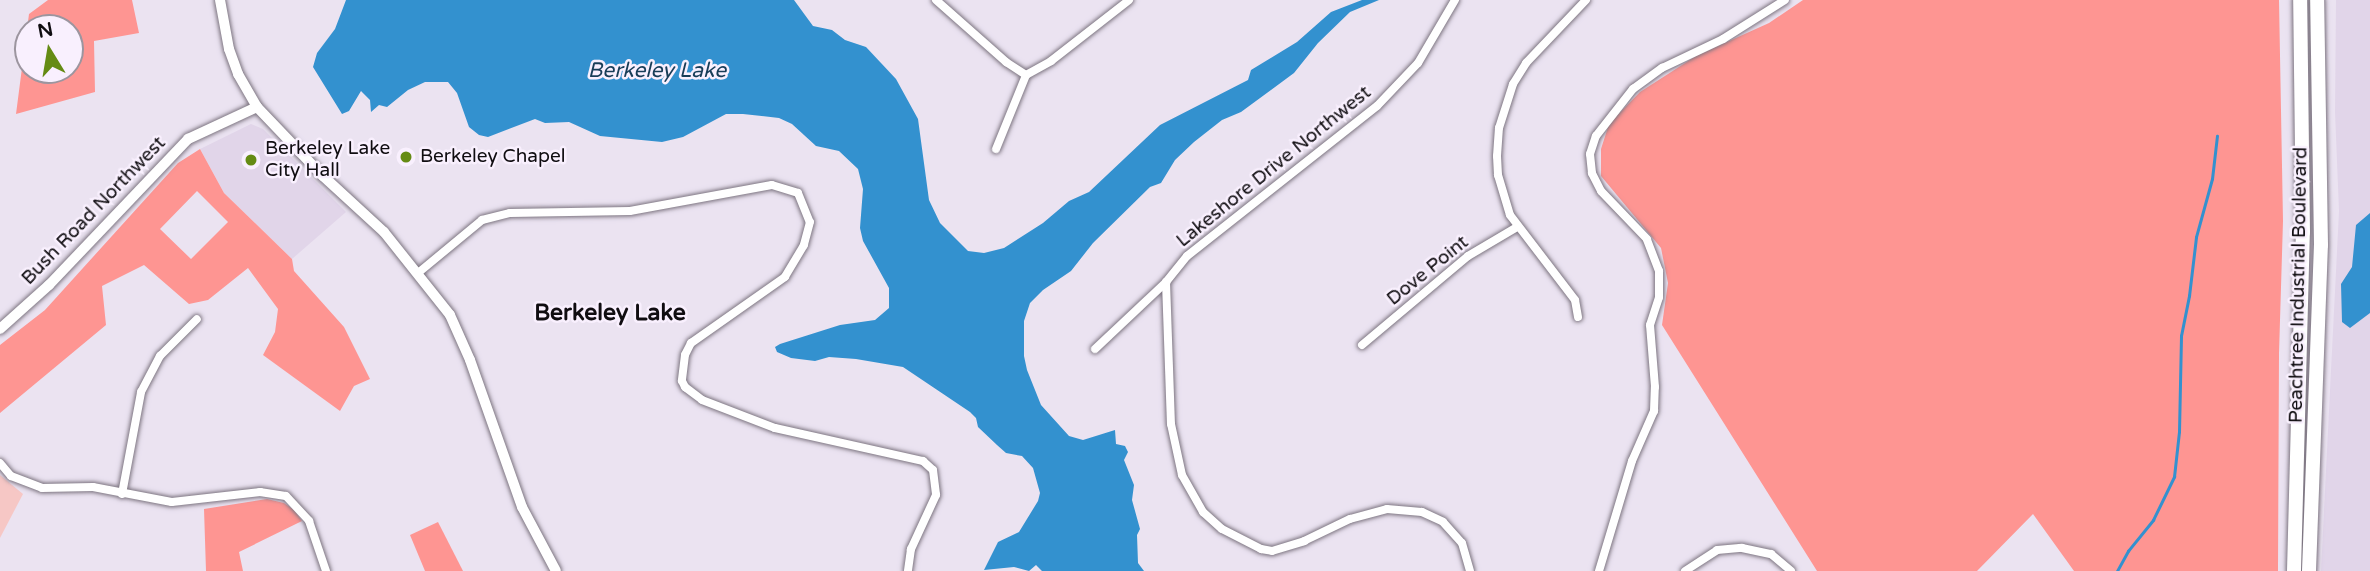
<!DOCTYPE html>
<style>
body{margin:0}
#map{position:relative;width:2370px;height:571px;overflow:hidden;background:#ebe3f1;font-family:"Varela Round",sans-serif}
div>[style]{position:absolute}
.built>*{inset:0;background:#e1d5e9}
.green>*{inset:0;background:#f6c7c5}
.forest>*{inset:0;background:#fe9592}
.water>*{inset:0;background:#3391cf}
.stream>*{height:2.5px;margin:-1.25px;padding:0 1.25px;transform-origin:1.25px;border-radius:1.25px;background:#3391cf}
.roads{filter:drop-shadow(0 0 2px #7d7581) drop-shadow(0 0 2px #7d7581)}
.minor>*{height:8px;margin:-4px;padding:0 4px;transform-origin:4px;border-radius:4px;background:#fff}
.tertiary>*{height:10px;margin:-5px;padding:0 5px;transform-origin:5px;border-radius:5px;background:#fff}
.trunk>*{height:14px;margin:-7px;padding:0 7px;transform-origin:7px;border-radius:7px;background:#fff}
.dots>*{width:19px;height:19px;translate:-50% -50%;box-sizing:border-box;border:4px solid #f9f0fe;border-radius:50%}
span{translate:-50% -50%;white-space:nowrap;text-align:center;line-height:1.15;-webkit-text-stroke:5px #f9f0fe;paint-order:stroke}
.poi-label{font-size:19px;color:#100d11}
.left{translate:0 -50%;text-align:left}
.street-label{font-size:19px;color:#100d11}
.water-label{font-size:21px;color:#183d58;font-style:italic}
.quarter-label{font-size:23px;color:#100d11;font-weight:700}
.north{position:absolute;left:14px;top:14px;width:70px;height:70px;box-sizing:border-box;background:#f9f0fe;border:2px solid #9c959f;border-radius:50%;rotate:349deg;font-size:19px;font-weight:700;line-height:28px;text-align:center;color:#100d11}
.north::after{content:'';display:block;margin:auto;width:24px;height:32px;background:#658b14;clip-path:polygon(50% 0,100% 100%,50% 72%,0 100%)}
</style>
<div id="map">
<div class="built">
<div style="clip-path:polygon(2336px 0,2370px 0,2370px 571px,2321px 571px,2339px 211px,2335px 112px)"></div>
<div style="clip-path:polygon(251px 124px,263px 129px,346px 212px,292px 259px,224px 193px,200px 149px)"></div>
</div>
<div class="green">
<div style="clip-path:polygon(0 475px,23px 494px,0 538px)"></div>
</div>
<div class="forest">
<div style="clip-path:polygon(evenodd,48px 0,132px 0,139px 33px,94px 41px,95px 92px,16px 114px,29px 14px,48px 0,28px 28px,70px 28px,70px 70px,28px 70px,28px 28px)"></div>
<div style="clip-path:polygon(1803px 0,2279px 0,2283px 221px,2279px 354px,2278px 571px,2074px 571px,2033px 514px,1977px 571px,1817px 571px,1662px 325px,1668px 283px,1661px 248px,1601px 176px,1601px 149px,1609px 124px,1640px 92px,1696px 56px,1769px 23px)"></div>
<div style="clip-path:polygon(evenodd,200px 149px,224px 193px,292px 259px,294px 271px,344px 327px,370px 379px,354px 386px,340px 411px,263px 355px,275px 332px,278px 309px,248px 268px,208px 300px,189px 304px,144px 265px,102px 286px,106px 325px,0 413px,0 345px,45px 310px,178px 163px,200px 149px,197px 191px,228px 222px,191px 259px,160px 229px,197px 191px)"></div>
<div style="clip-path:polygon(267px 499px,284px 503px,294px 510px,302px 521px,239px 552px,243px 571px,206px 571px,204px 509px)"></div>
<div style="clip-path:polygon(438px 522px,463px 571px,425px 571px,410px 535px)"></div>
</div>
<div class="water">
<div style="clip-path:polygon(346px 0,794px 0,813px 26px,832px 30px,845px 40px,866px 47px,896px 79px,918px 119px,929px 200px,940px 223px,968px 251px,984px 253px,1004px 248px,1043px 223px,1069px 201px,1089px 192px,1160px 125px,1248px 80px,1251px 70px,1297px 42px,1331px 12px,1362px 0,1379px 0,1350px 12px,1318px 43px,1294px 73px,1241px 112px,1222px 120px,1194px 142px,1175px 160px,1161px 183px,1150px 187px,1093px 243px,1071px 271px,1043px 290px,1030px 303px,1024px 321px,1024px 356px,1027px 370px,1041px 405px,1069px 436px,1083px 440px,1115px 430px,1116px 444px,1125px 446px,1128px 452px,1124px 460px,1134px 485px,1132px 500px,1140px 529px,1137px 535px,1138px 563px,1144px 571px,1042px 571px,1036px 565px,1029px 571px,1014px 567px,984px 570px,998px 542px,1019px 532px,1038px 501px,1040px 493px,1033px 468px,1022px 456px,1006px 453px,997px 445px,978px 427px,976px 418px,970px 412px,903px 367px,856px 359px,829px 357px,815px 361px,791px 358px,777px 352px,775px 347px,780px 344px,840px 325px,875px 320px,889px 308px,889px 288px,863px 241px,860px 228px,863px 189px,858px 169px,839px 151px,816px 146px,792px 124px,779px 118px,743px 114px,726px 114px,683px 137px,662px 142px,600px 136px,569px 122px,545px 123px,535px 119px,488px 137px,479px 135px,469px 127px,457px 93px,448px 82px,425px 82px,408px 90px,387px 107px,379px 105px,371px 112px,370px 100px,361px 91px,349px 111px,342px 114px,313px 67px,317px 53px,335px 29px)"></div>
<div style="clip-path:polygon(2370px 213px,2370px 313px,2350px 328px,2342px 322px,2341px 284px,2352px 267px,2356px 225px)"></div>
</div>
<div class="stream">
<div style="left:2117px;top:571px;width:23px;rotate:-61deg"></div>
<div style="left:2128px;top:551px;width:40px;rotate:-51deg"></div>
<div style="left:2153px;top:520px;width:48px;rotate:-64deg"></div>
<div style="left:2174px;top:477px;width:45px;rotate:-83.7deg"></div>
<div style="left:2179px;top:432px;width:96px;rotate:-88.8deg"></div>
<div style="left:2181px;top:336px;width:41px;rotate:-78.7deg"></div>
<div style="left:2189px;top:296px;width:59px;rotate:-83.2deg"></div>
<div style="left:2196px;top:237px;width:60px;rotate:-74.6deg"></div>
<div style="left:2212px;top:179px;width:43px;rotate:-83.4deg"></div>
</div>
<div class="roads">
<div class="minor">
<div style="left:936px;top:0;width:94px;rotate:41.5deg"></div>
<div style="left:1006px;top:62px;width:24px;rotate:33deg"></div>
<div style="left:1026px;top:75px;width:29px;rotate:-29deg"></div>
<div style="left:1051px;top:61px;width:99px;rotate:-38deg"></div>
<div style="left:1455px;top:0;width:73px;rotate:120.4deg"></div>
<div style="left:1418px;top:63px;width:59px;rotate:133.6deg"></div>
<div style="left:1377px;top:106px;width:242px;rotate:141.7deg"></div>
<div style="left:1187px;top:256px;width:33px;rotate:129deg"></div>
<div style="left:1166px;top:282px;width:142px;rotate:88deg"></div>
<div style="left:1171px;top:424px;width:52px;rotate:77.8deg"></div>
<div style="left:1182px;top:475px;width:43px;rotate:60.4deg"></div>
<div style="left:1203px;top:512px;width:25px;rotate:42deg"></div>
<div style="left:1222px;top:529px;width:44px;rotate:27.1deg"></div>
<div style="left:1261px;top:549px;width:11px;rotate:10deg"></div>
<div style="left:1272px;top:551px;width:34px;rotate:-17deg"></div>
<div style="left:1304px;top:541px;width:51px;rotate:-25.6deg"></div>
<div style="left:1350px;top:519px;width:38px;rotate:-15deg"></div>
<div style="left:1387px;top:509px;width:35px;rotate:5deg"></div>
<div style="left:1422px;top:512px;width:23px;rotate:25deg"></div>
<div style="left:1443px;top:522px;width:28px;rotate:48deg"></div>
<div style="left:1462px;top:543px;width:29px;rotate:74deg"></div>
<div style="left:996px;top:149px;width:80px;rotate:-67.9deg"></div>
<div style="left:418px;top:273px;width:83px;rotate:-39.6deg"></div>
<div style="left:482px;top:220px;width:29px;rotate:-14deg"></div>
<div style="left:510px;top:213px;width:120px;rotate:-1deg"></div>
<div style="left:630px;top:211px;width:144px;rotate:-10.4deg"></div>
<div style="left:772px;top:185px;width:27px;rotate:17deg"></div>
<div style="left:798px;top:193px;width:31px;rotate:68deg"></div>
<div style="left:810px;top:222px;width:24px;rotate:105deg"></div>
<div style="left:804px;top:245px;width:37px;rotate:121deg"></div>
<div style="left:785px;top:277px;width:115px;rotate:144.9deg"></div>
<div style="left:691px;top:343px;width:13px;rotate:117deg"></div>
<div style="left:685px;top:355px;width:26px;rotate:97deg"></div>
<div style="left:682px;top:381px;width:7px;rotate:63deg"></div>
<div style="left:685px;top:387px;width:21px;rotate:37deg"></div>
<div style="left:702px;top:400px;width:78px;rotate:21deg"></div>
<div style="left:775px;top:428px;width:152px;rotate:12.6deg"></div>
<div style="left:923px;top:461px;width:13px;rotate:42deg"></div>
<div style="left:933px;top:470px;width:25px;rotate:83deg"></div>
<div style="left:936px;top:495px;width:60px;rotate:114.8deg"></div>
<div style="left:911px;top:549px;width:22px;rotate:98deg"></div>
<div style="left:1578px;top:317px;width:17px;rotate:-100deg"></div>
<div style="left:1575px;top:300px;width:107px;rotate:-127.4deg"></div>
<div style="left:1510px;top:215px;width:42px;rotate:-106.7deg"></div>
<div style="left:1498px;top:175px;width:19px;rotate:-93deg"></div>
<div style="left:1497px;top:156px;width:28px;rotate:-86deg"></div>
<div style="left:1499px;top:128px;width:46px;rotate:-72.3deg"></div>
<div style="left:1513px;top:84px;width:25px;rotate:-58deg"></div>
<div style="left:1526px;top:63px;width:87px;rotate:-46.4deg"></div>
<div style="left:1362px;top:345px;width:138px;rotate:-40deg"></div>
<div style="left:1468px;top:256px;width:57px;rotate:-30.6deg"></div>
<div style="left:1095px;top:349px;width:98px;rotate:-43.3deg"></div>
<div style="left:0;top:463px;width:17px;rotate:50deg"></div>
<div style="left:11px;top:476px;width:33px;rotate:21deg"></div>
<div style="left:42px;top:488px;width:51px;rotate:-1.1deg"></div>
<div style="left:93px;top:487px;width:80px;rotate:10.8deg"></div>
<div style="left:172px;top:502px;width:89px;rotate:-6.5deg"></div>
<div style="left:260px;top:492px;width:26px;rotate:9deg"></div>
<div style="left:286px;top:496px;width:34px;rotate:47deg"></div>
<div style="left:309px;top:521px;width:53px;rotate:71.2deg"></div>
<div style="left:122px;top:494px;width:104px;rotate:-79.4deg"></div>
<div style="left:141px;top:392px;width:41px;rotate:-62.2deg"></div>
<div style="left:160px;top:356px;width:52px;rotate:-45deg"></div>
<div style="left:1599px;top:571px;width:115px;rotate:-73.3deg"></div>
<div style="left:1632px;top:461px;width:55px;rotate:-66.3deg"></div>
<div style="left:1654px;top:411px;width:24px;rotate:-88deg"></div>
<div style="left:1655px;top:387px;width:62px;rotate:-94.6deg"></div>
<div style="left:1650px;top:325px;width:29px;rotate:-72deg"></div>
<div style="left:1659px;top:297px;width:26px;rotate:-90deg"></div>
<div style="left:1659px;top:271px;width:34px;rotate:-111deg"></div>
<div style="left:1647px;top:239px;width:66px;rotate:-133.8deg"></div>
<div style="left:1601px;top:191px;width:20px;rotate:-117deg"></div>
<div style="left:1592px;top:173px;width:19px;rotate:-96deg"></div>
<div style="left:1590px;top:154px;width:19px;rotate:-72deg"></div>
<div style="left:1596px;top:136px;width:60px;rotate:-51.8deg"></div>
<div style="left:1633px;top:89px;width:36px;rotate:-36deg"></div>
<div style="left:1662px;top:68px;width:68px;rotate:-25.4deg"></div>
<div style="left:1723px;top:39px;width:73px;rotate:-32.2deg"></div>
<div style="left:1685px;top:571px;width:38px;rotate:-33deg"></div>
<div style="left:1717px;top:550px;width:25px;rotate:-5deg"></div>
<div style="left:1742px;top:548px;width:30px;rotate:12deg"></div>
<div style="left:1771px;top:554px;width:26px;rotate:40deg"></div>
</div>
<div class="tertiary">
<div style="left:220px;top:0;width:50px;rotate:79.6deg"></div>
<div style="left:229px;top:49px;width:27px;rotate:70deg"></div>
<div style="left:238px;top:74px;width:38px;rotate:60deg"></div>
<div style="left:257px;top:107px;width:95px;rotate:46.3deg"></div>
<div style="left:323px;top:176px;width:83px;rotate:42.6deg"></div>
<div style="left:384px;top:232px;width:106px;rotate:51.5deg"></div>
<div style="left:450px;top:315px;width:49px;rotate:66deg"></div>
<div style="left:470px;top:360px;width:156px;rotate:70.5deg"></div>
<div style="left:522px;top:507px;width:72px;rotate:62deg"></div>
<div style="left:0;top:329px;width:66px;rotate:-41.9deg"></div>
<div style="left:49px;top:285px;width:202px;rotate:-46.4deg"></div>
<div style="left:188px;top:139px;width:76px;rotate:-24.9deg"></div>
</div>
<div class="trunk">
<div style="left:2294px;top:571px;width:339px;rotate:-88.5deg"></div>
<div style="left:2303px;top:232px;width:232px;rotate:-90.7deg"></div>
<div style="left:2309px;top:571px;width:326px;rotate:-87.9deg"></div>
<div style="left:2321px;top:245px;width:245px;rotate:-90.9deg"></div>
</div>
</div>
<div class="dots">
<div style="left:406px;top:157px;background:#658b14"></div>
<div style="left:251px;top:160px;background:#658b14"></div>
</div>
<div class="poi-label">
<span class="left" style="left:265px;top:160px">Berkeley Lake<br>City Hall</span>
<span class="left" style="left:420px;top:157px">Berkeley Chapel</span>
</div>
<div class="street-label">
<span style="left:1274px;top:167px;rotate:-39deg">Lakeshore Drive Northwest</span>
<span style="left:94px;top:211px;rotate:-46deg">Bush Road Northwest</span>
<span style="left:1428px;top:271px;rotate:-39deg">Dove Point</span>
<span style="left:2299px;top:285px;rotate:-89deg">Peachtree Industrial Boulevard</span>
</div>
<div class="water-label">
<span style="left:657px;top:71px">Berkeley Lake</span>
</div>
<div class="quarter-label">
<span style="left:610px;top:313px">Berkeley Lake</span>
</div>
<div class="north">N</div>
</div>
